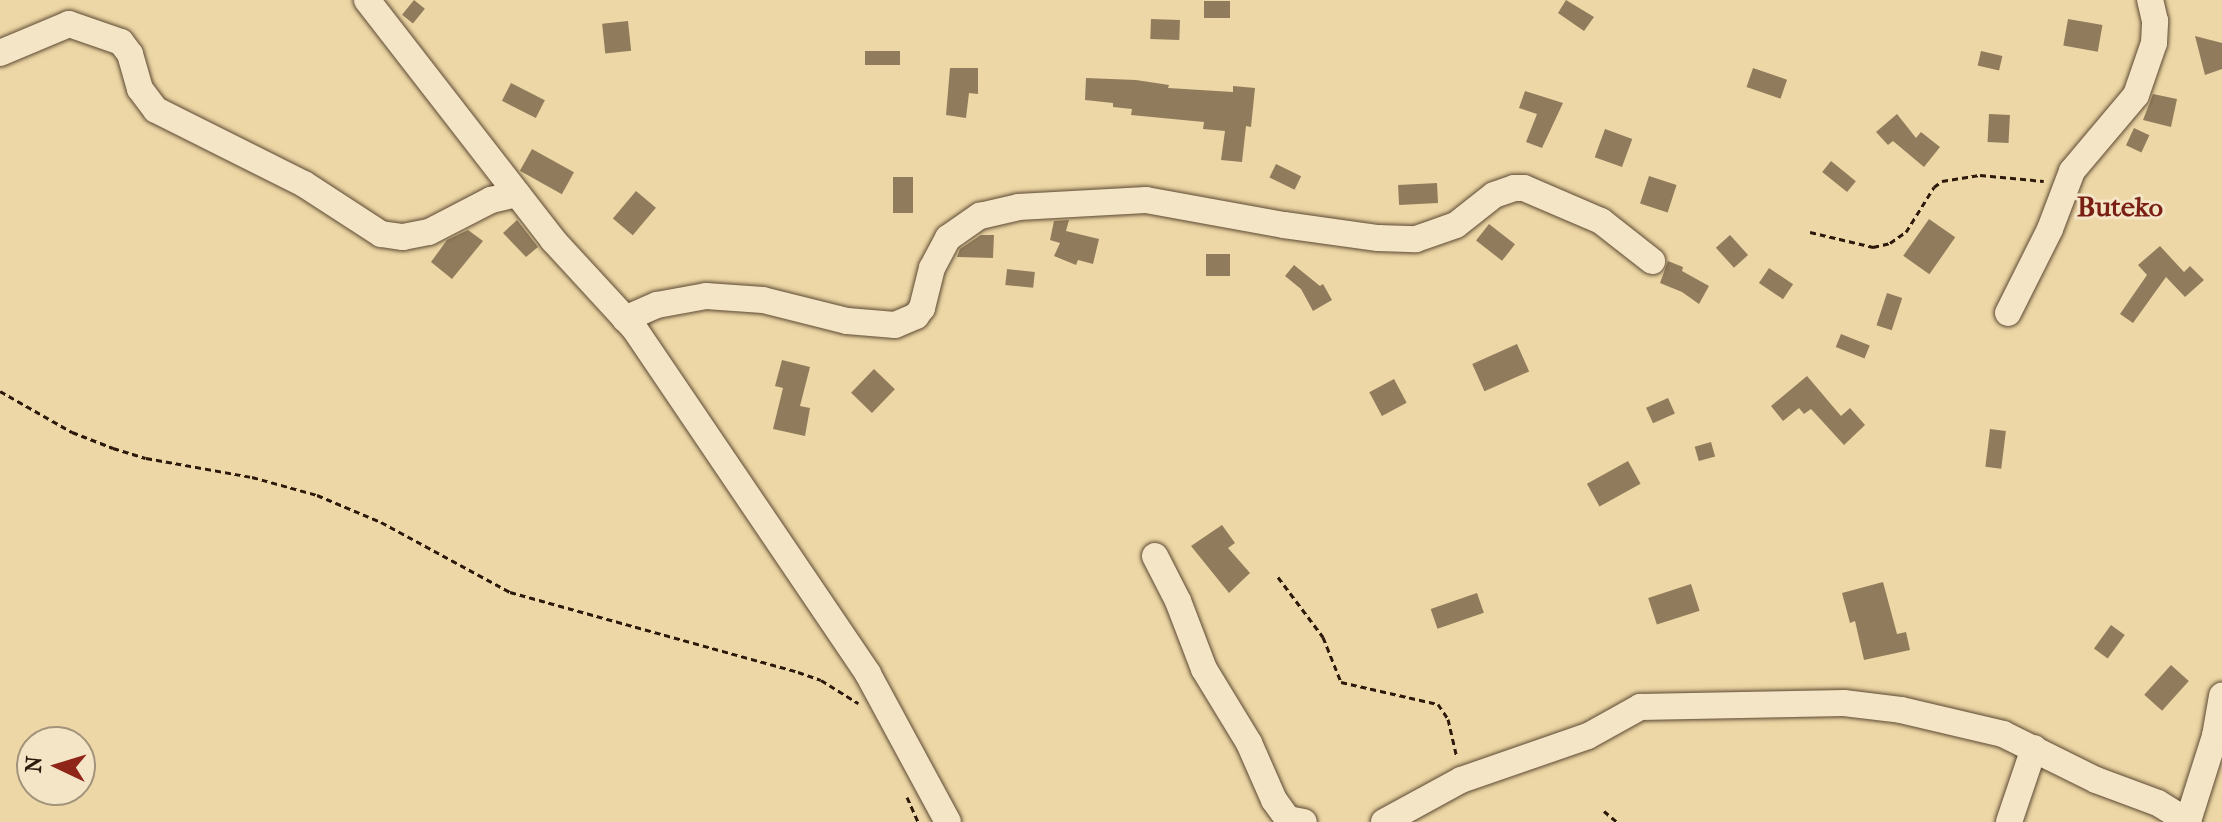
<!DOCTYPE html>
<style>
body{margin:0}
#map{position:relative;width:2222px;height:822px;overflow:hidden;background:#edd7a6;font-family:"IM FELL French Canon",serif}
div>[style]{position:absolute}
.building>*{inset:0;background:#907c5c;transform-origin:0 0}
.path>*{height:3px;margin-top:-1.5px;transform-origin:0;background:repeating-linear-gradient(90deg,#2c190b 0 6px,transparent 0 10px)}
.roads{filter:drop-shadow(0 0 2px #5c4832) drop-shadow(0 0 2px #5c4832)}
.minor>*{height:26px;margin:-13px;padding:0 13px;transform-origin:13px;border-radius:13px;background:#f3e5c5}
span{translate:-50% -50%;white-space:nowrap;text-align:center;line-height:1.15;-webkit-text-stroke:6px #f3e5c5;paint-order:stroke}
.neighbourhood-label{font-size:28px;color:#7a1f14;font-weight:700}
.north{position:absolute;left:16px;top:726px;width:80px;height:80px;box-sizing:border-box;background:#f3e5c5;border:2px solid #a3937b;border-radius:50%;rotate:274deg;font-size:22px;font-weight:700;line-height:32px;text-align:center;color:#2c190b}
.north::after{content:'';display:block;margin:auto;width:28px;height:36px;background:#8f2418;clip-path:polygon(50% 0,100% 100%,50% 72%,0 100%)}
</style>
<div id="map">
<div class="building">
<div style="left:414px;top:0;width:14px;height:19px;rotate:39deg"></div>
<div style="clip-path:polygon(1566px 0,1594px 17px,1584px 31px,1558px 13px)"></div>
<div style="left:1230px;top:1px;width:17px;height:26px;rotate:90deg"></div>
<div style="left:1151px;top:19px;width:29px;height:20px;rotate:2deg"></div>
<div style="left:2068px;top:19px;width:35px;height:27px;rotate:10deg"></div>
<div style="left:628px;top:21px;width:30px;height:26px;rotate:84deg"></div>
<div style="clip-path:polygon(2195px 36px,2222px 43px,2222px 69px,2205px 75px)"></div>
<div style="left:900px;top:51px;width:14px;height:35px;rotate:90deg"></div>
<div style="left:1981px;top:51px;width:22px;height:15px;rotate:13deg"></div>
<div style="clip-path:polygon(950px 68px,978px 68px,978px 94px,969px 93px,966px 118px,946px 115px)"></div>
<div style="left:1753px;top:68px;width:36px;height:20px;rotate:19deg"></div>
<div style="clip-path:polygon(1086px 78px,1136px 80px,1169px 85px,1168px 88px,1233px 92px,1233px 86px,1255px 88px,1251px 127px,1246px 126px,1242px 162px,1221px 160px,1225px 131px,1203px 129px,1204px 122px,1131px 115px,1132px 109px,1113px 107px,1113px 103px,1085px 100px)"></div>
<div style="left:511px;top:83px;width:38px;height:20px;rotate:27deg"></div>
<div style="clip-path:polygon(1525px 91px,1563px 103px,1542px 148px,1526px 142px,1537px 114px,1519px 108px)"></div>
<div style="clip-path:polygon(2153px 94px,2177px 99px,2171px 127px,2143px 120px)"></div>
<div style="clip-path:polygon(1897px 114px,1916px 138px,1921px 132px,1940px 147px,1924px 167px,1893px 141px,1888px 145px,1876px 132px)"></div>
<div style="left:1989px;top:114px;width:21px;height:28px;rotate:3deg"></div>
<div style="left:2134px;top:128px;width:17px;height:19px;rotate:25deg"></div>
<div style="left:1605px;top:129px;width:29px;height:30px;rotate:20deg"></div>
<div style="left:532px;top:149px;width:48px;height:25px;rotate:29deg"></div>
<div style="left:1831px;top:161px;width:32px;height:14px;rotate:39deg"></div>
<div style="left:1276px;top:164px;width:28px;height:15px;rotate:26deg"></div>
<div style="left:1649px;top:176px;width:29px;height:29px;rotate:18deg"></div>
<div style="left:893px;top:177px;width:20px;height:36px"></div>
<div style="left:1437px;top:183px;width:20px;height:39px;rotate:87deg"></div>
<div style="left:636px;top:191px;width:26px;height:36px;rotate:40deg"></div>
<div style="left:1929px;top:219px;width:32px;height:45px;rotate:35deg"></div>
<div style="clip-path:polygon(517px 220px,538px 247px,526px 257px,503px 233px)"></div>
<div style="clip-path:polygon(1069px 220px,1066px 231px,1099px 239px,1093px 264px,1078px 260px,1076px 265px,1054px 256px,1060px 243px,1050px 240px,1054px 221px)"></div>
<div style="left:1489px;top:224px;width:33px;height:21px;rotate:38deg"></div>
<div style="clip-path:polygon(468px 230px,483px 241px,452px 279px,431px 262px,447px 240px)"></div>
<div style="clip-path:polygon(981px 235px,994px 235px,993px 258px,957px 257px,960px 249px)"></div>
<div style="left:1730px;top:235px;width:27px;height:19px;rotate:48deg"></div>
<div style="clip-path:polygon(2160px 246px,2184px 272px,2190px 266px,2204px 280px,2185px 297px,2166px 277px,2133px 323px,2120px 314px,2147px 275px,2138px 265px)"></div>
<div style="left:1230px;top:254px;width:22px;height:24px;rotate:90deg"></div>
<div style="clip-path:polygon(1668px 261px,1683px 267px,1682px 271px,1709px 286px,1699px 304px,1682px 292px,1660px 283px)"></div>
<div style="clip-path:polygon(1294px 265px,1320px 286px,1323px 284px,1332px 300px,1313px 311px,1301px 289px,1285px 276px)"></div>
<div style="left:1769px;top:268px;width:29px;height:18px;rotate:34deg"></div>
<div style="left:1007px;top:269px;width:28px;height:16px;rotate:6deg"></div>
<div style="left:1887px;top:293px;width:16px;height:34px;rotate:18deg"></div>
<div style="left:1841px;top:334px;width:31px;height:14px;rotate:22deg"></div>
<div style="left:1517px;top:344px;width:30px;height:49px;rotate:66deg"></div>
<div style="clip-path:polygon(782px 360px,810px 367px,800px 406px,810px 408px,805px 436px,773px 429px,783px 388px,775px 386px)"></div>
<div style="left:874px;top:369px;width:29px;height:33px;rotate:44deg"></div>
<div style="clip-path:polygon(1807px 376px,1841px 416px,1850px 408px,1865px 425px,1844px 445px,1811px 409px,1804px 414px,1799px 408px,1783px 421px,1771px 406px)"></div>
<div style="left:1394px;top:379px;width:27px;height:28px;rotate:62deg"></div>
<div style="left:1668px;top:398px;width:17px;height:24px;rotate:66deg"></div>
<div style="left:1990px;top:429px;width:16px;height:38px;rotate:7deg"></div>
<div style="left:1711px;top:442px;width:15px;height:17px;rotate:74deg"></div>
<div style="left:1628px;top:461px;width:26px;height:47px;rotate:61deg"></div>
<div style="clip-path:polygon(1222px 525px,1235px 543px,1228px 548px,1250px 573px,1229px 593px,1191px 546px)"></div>
<div style="clip-path:polygon(1883px 582px,1897px 634px,1906px 632px,1910px 650px,1864px 660px,1855px 621px,1850px 623px,1842px 593px)"></div>
<div style="left:1691px;top:584px;width:28px;height:45px;rotate:72deg"></div>
<div style="left:1477px;top:593px;width:21px;height:49px;rotate:71deg"></div>
<div style="left:2111px;top:625px;width:17px;height:29px;rotate:36deg"></div>
<div style="left:2171px;top:665px;width:24px;height:40px;rotate:42deg"></div>
</div>
<div class="path">
<div style="left:1810px;top:232px;width:65px;rotate:13.4deg"></div>
<div style="left:1873px;top:247px;width:17px;rotate:-13deg"></div>
<div style="left:1890px;top:243px;width:19px;rotate:-35deg"></div>
<div style="left:1906px;top:232px;width:53px;rotate:-58.1deg"></div>
<div style="left:1934px;top:187px;width:10px;rotate:-37deg"></div>
<div style="left:1942px;top:181px;width:38px;rotate:-9deg"></div>
<div style="left:1980px;top:175px;width:64px;rotate:5.4deg"></div>
<div style="left:0;top:391px;width:83px;rotate:29.7deg"></div>
<div style="left:72px;top:432px;width:44px;rotate:21.3deg"></div>
<div style="left:113px;top:448px;width:34px;rotate:17deg"></div>
<div style="left:146px;top:458px;width:108px;rotate:10.2deg"></div>
<div style="left:252px;top:477px;width:67px;rotate:15.5deg"></div>
<div style="left:317px;top:495px;width:69px;rotate:22.9deg"></div>
<div style="left:381px;top:522px;width:147px;rotate:28.5deg"></div>
<div style="left:510px;top:592px;width:299px;rotate:15.5deg"></div>
<div style="left:798px;top:672px;width:24px;rotate:19deg"></div>
<div style="left:821px;top:680px;width:44px;rotate:31.9deg"></div>
<div style="left:1278px;top:577px;width:75px;rotate:53.1deg"></div>
<div style="left:1323px;top:637px;width:48px;rotate:68.2deg"></div>
<div style="left:1341px;top:682px;width:99px;rotate:12.8deg"></div>
<div style="left:1438px;top:704px;width:18px;rotate:56deg"></div>
<div style="left:1448px;top:719px;width:39px;rotate:77deg"></div>
<div style="left:907px;top:797px;width:27px;rotate:66deg"></div>
<div style="left:1604px;top:811px;width:17px;rotate:40deg"></div>
</div>
<div class="roads">
<div class="minor">
<div style="left:367px;top:0;width:304px;rotate:52.2deg"></div>
<div style="left:553px;top:240px;width:120px;rotate:47.4deg"></div>
<div style="left:634px;top:328px;width:418px;rotate:55.9deg"></div>
<div style="left:868px;top:674px;width:168px;rotate:61.6deg"></div>
<div style="left:0;top:53px;width:75px;rotate:-22.8deg"></div>
<div style="left:69px;top:24px;width:55px;rotate:19.1deg"></div>
<div style="left:121px;top:42px;width:15px;rotate:53deg"></div>
<div style="left:130px;top:54px;width:36px;rotate:74deg"></div>
<div style="left:140px;top:89px;width:26px;rotate:53deg"></div>
<div style="left:156px;top:110px;width:165px;rotate:26.6deg"></div>
<div style="left:304px;top:184px;width:92px;rotate:33deg"></div>
<div style="left:381px;top:234px;width:22px;rotate:8deg"></div>
<div style="left:403px;top:237px;width:26px;rotate:-11deg"></div>
<div style="left:429px;top:232px;width:70px;rotate:-27.3deg"></div>
<div style="left:491px;top:200px;width:27px;rotate:-13deg"></div>
<div style="left:2008px;top:313px;width:94px;rotate:-63.4deg"></div>
<div style="left:2050px;top:229px;width:62px;rotate:-69.2deg"></div>
<div style="left:2072px;top:171px;width:99px;rotate:-49.9deg"></div>
<div style="left:2136px;top:95px;width:55px;rotate:-70.9deg"></div>
<div style="left:2154px;top:43px;width:22px;rotate:-87deg"></div>
<div style="left:2155px;top:21px;width:22px;rotate:-103deg"></div>
<div style="left:625px;top:319px;width:35px;rotate:-24deg"></div>
<div style="left:657px;top:305px;width:50px;rotate:-10.4deg"></div>
<div style="left:706px;top:296px;width:57px;rotate:4deg"></div>
<div style="left:763px;top:300px;width:87px;rotate:14deg"></div>
<div style="left:847px;top:321px;width:48px;rotate:4.8deg"></div>
<div style="left:895px;top:325px;width:23px;rotate:-23deg"></div>
<div style="left:916px;top:316px;width:10px;rotate:-53deg"></div>
<div style="left:922px;top:308px;width:41px;rotate:-76deg"></div>
<div style="left:932px;top:268px;width:34px;rotate:-62deg"></div>
<div style="left:948px;top:238px;width:39px;rotate:-35deg"></div>
<div style="left:980px;top:216px;width:39px;rotate:-13deg"></div>
<div style="left:1018px;top:207px;width:128px;rotate:-3.1deg"></div>
<div style="left:1146px;top:200px;width:140px;rotate:10.3deg"></div>
<div style="left:1284px;top:225px;width:95px;rotate:7.9deg"></div>
<div style="left:1378px;top:238px;width:38px;rotate:2deg"></div>
<div style="left:1416px;top:239px;width:42px;rotate:-19.3deg"></div>
<div style="left:1456px;top:225px;width:48px;rotate:-38.3deg"></div>
<div style="left:1494px;top:195px;width:21px;rotate:-19deg"></div>
<div style="left:1514px;top:188px;width:10px"></div>
<div style="left:1524px;top:188px;width:84px;rotate:23.2deg"></div>
<div style="left:1601px;top:221px;width:65px;rotate:38.1deg"></div>
<div style="left:1155px;top:556px;width:51px;rotate:62.9deg"></div>
<div style="left:1178px;top:601px;width:73px;rotate:69.1deg"></div>
<div style="left:1204px;top:669px;width:87px;rotate:58.7deg"></div>
<div style="left:1249px;top:743px;width:62px;rotate:66.3deg"></div>
<div style="left:1274px;top:800px;width:24px;rotate:54deg"></div>
<div style="left:1288px;top:819px;width:16px;rotate:11deg"></div>
<div style="left:2188px;top:821px;width:89px;rotate:-72.4deg"></div>
<div style="left:2215px;top:736px;width:41px;rotate:-80.1deg"></div>
<div style="left:1384px;top:822px;width:88px;rotate:-28.6deg"></div>
<div style="left:1461px;top:780px;width:134px;rotate:-19.1deg"></div>
<div style="left:1588px;top:736px;width:60px;rotate:-29.1deg"></div>
<div style="left:1640px;top:707px;width:204px;rotate:-1.1deg"></div>
<div style="left:1844px;top:703px;width:57px;rotate:7deg"></div>
<div style="left:1901px;top:710px;width:105px;rotate:13.2deg"></div>
<div style="left:2003px;top:734px;width:104px;rotate:26.3deg"></div>
<div style="left:2096px;top:780px;width:66px;rotate:20.4deg"></div>
<div style="left:2158px;top:803px;width:36px;rotate:32deg"></div>
<div style="left:2009px;top:822px;width:78px;rotate:-71.3deg"></div>
</div>
</div>
<div class="neighbourhood-label">
<span style="left:2120px;top:207px">Buteko</span>
</div>
<div class="north">N</div>
</div>
